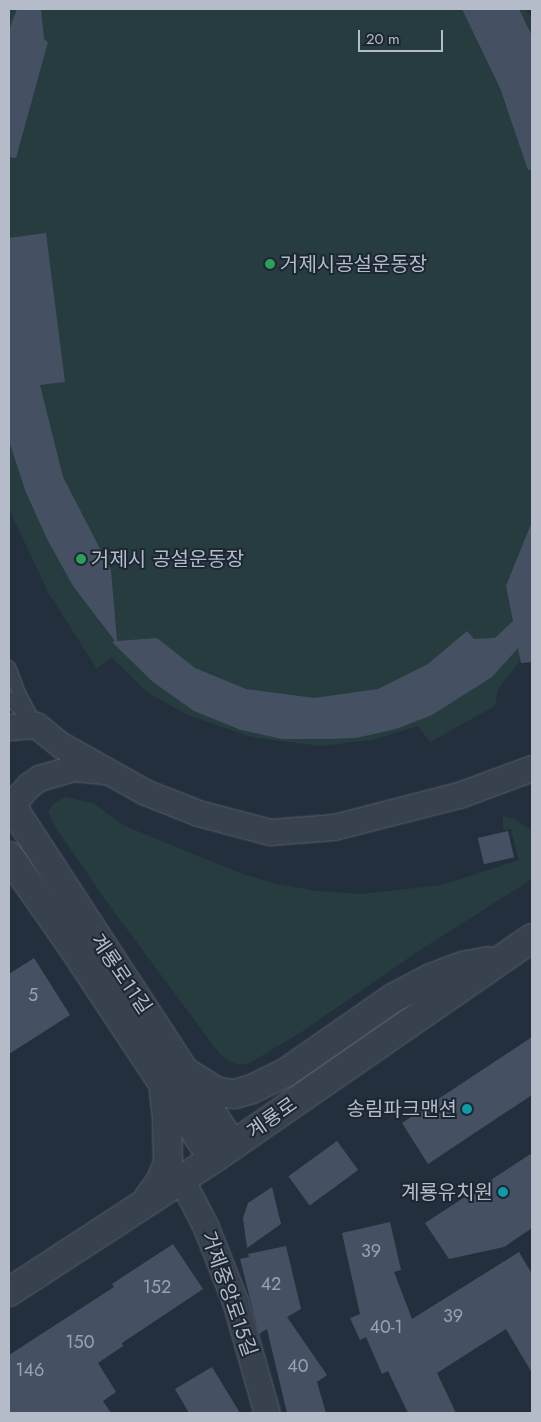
<!DOCTYPE html>
<meta charset="utf-8">
<style>
body{margin:0}
#map{position:relative;width:541px;height:1422px;overflow:hidden;background:#242f3e;font-family:Jost,"Noto Sans KR",sans-serif}
div>[style]{position:absolute}
.green>*{inset:0;background:#263c3f}
.building>*{inset:0;background:#455162;transform-origin:0 0}
.roads{filter:drop-shadow(0 0 1px #565f6c) drop-shadow(0 0 1px #565f6c)}
.service>*{height:12px;margin:-6px;padding:0 6px;transform-origin:6px;border-radius:6px;background:#38414e}
.minor>*{height:25px;margin:-12.5px;padding:0 12.5px;transform-origin:12.5px;border-radius:12.5px;background:#38414e}
.tertiary>*{height:28px;margin:-14px;padding:0 14px;transform-origin:14px;border-radius:14px;background:#38414e}
.dots>*{width:14px;height:14px;translate:-50% -50%;box-sizing:border-box;border:2px solid #1d2633;border-radius:50%}
span{translate:-50% -50%;white-space:nowrap;text-align:center;line-height:1.15;-webkit-text-stroke:4px #1d2633;paint-order:stroke}
.number-label{font-size:18px;color:#98a1af}
.number-label span{-webkit-text-stroke-width:0}
.poi-label{font-size:20px;color:#b4bcc9}
.left{translate:0 -50%;text-align:left}
.right{translate:-100% -50%;text-align:right}
.street-label{font-size:20px;color:#b4bcc9}
.frame{position:absolute;inset:0;border:10px solid #b4bcc9;pointer-events:none}
.scale{position:absolute;left:358px;top:30px;width:85px;height:22px;box-sizing:border-box;border:2px solid #b4bcc9;border-top:0;padding-left:6px;font-size:15px;line-height:18px;white-space:nowrap;color:#b4bcc9;-webkit-text-stroke:4px #1d2633;paint-order:stroke}
</style>
<div id="map">
<div class="green">
<div style="clip-path:polygon(9px 9px,526px 9px,532px 20px,532px 638px,519px 662px,498px 689px,495px 706px,430px 742px,418px 726px,372px 740px,320px 746px,251px 737px,188px 715px,148px 693px,111px 657px,97px 669px,49px 594px,9px 509px)"></div>
<div style="clip-path:polygon(65px 797px,93px 803px,125px 826px,240px 873px,277px 884px,317px 891px,361px 894px,442px 885px,519px 860px,511px 829px,503px 830px,503px 816px,512px 818px,532px 830px,532px 879px,417px 952px,303px 1031px,250px 1063px,239px 1065px,228px 1061px,219px 1053px,109px 905px,54px 825px,48px 812px,53px 804px)"></div>
</div>
<div class="building">
<div style="clip-path:polygon(17px 9px,41px 9px,44px 39px,48px 42px,16px 158px,9px 157px,9px 30px)"></div>
<div style="clip-path:polygon(462px 9px,519px 9px,532px 36px,532px 170px,528px 170px,500px 88px)"></div>
<div style="clip-path:polygon(46px 233px,65px 382px,40px 385px,63px 477px,111px 570px,117px 641px,157px 638px,195px 668px,246px 689px,314px 698px,378px 689px,428px 664px,467px 631px,474px 639px,495px 638px,513px 621px,506px 586px,531px 524px,532px 662px,521px 663px,518px 648px,492px 677px,432px 715px,396px 729px,356px 738px,328px 739px,282px 739px,241px 730px,194px 711px,153px 682px,112px 642px,115px 641px,73px 586px,47px 539px,25px 490px,9px 441px,9px 238px)"></div>
<div style="left:508px;top:831px;width:27px;height:31px;rotate:77deg"></div>
<div style="clip-path:polygon(34px 958px,70px 1015px,9px 1054px,9px 974px)"></div>
<div style="clip-path:polygon(532px 1037px,532px 1095px,428px 1164px,402px 1123px)"></div>
<div style="left:337px;top:1141px;width:36px;height:60px;rotate:54deg"></div>
<div style="clip-path:polygon(532px 1153px,532px 1228px,504px 1247px,449px 1259px,425px 1223px)"></div>
<div style="clip-path:polygon(272px 1187px,281px 1224px,247px 1248px,243px 1218px,248px 1203px)"></div>
<div style="clip-path:polygon(390px 1222px,401px 1270px,394px 1272px,412px 1319px,519px 1252px,532px 1274px,532px 1373px,506px 1329px,437px 1373px,456px 1413px,408px 1413px,388px 1371px,382px 1374px,366px 1337px,360px 1340px,350px 1318px,360px 1314px,342px 1233px)"></div>
<div style="clip-path:polygon(173px 1244px,203px 1289px,122px 1343px,123px 1346px,98px 1363px,116px 1392px,103px 1401px,111px 1413px,9px 1413px,9px 1355px,114px 1287px,112px 1284px)"></div>
<div style="clip-path:polygon(286px 1246px,301px 1309px,287px 1317px,327px 1375px,317px 1382px,326px 1413px,287px 1413px,267px 1329px,259px 1334px,240px 1259px,249px 1257px,248px 1254px)"></div>
<div style="clip-path:polygon(212px 1367px,240px 1413px,189px 1413px,175px 1389px)"></div>
</div>
<div class="roads">
<div class="service">
<div style="left:9px;top:667px;width:28px;rotate:69deg"></div>
<div style="left:19px;top:693px;width:36px;rotate:62deg"></div>
<div style="left:9px;top:698px;width:26px;rotate:47deg"></div>
</div>
<div class="minor">
<div style="left:9px;top:727px;width:27px;rotate:-4deg"></div>
<div style="left:36px;top:725px;width:32px;rotate:39deg"></div>
<div style="left:61px;top:745px;width:96px;rotate:29.2deg"></div>
<div style="left:145px;top:792px;width:57px;rotate:21.6deg"></div>
<div style="left:198px;top:813px;width:74px;rotate:14.8deg"></div>
<div style="left:270px;top:832px;width:64px;rotate:-4.5deg"></div>
<div style="left:334px;top:827px;width:129px;rotate:-14.4deg"></div>
<div style="left:459px;top:795px;width:78px;rotate:-20.3deg"></div>
<div style="left:14px;top:811px;width:15px;rotate:-74deg"></div>
<div style="left:18px;top:797px;width:16px;rotate:-47deg"></div>
<div style="left:29px;top:785px;width:12px;rotate:-35deg"></div>
<div style="left:39px;top:778px;width:36px;rotate:-16deg"></div>
<div style="left:74px;top:768px;width:28px;rotate:6deg"></div>
<div style="left:181px;top:1179px;width:52px;rotate:62.4deg"></div>
<div style="left:205px;top:1225px;width:82px;rotate:68.5deg"></div>
<div style="left:235px;top:1301px;width:116px;rotate:74.1deg"></div>
</div>
<div class="tertiary">
<div style="left:9px;top:802px;width:410px;rotate:56.9deg"></div>
<div style="left:9px;top:856px;width:110px;rotate:55deg"></div>
<div style="left:72px;top:946px;width:255px;rotate:56.5deg"></div>
<div style="left:189px;top:1074px;width:34px;rotate:32deg"></div>
<div style="left:218px;top:1092px;width:17px;rotate:7deg"></div>
<div style="left:235px;top:1094px;width:18px;rotate:-16deg"></div>
<div style="left:252px;top:1089px;width:37px;rotate:-26deg"></div>
<div style="left:285px;top:1073px;width:131px;rotate:-34.8deg"></div>
<div style="left:393px;top:998px;width:43px;rotate:-27.8deg"></div>
<div style="left:431px;top:978px;width:34px;rotate:-21deg"></div>
<div style="left:463px;top:966px;width:25px;rotate:-11deg"></div>
<div style="left:149px;top:1197px;width:19px;rotate:-54deg"></div>
<div style="left:160px;top:1182px;width:20px;rotate:-66deg"></div>
<div style="left:168px;top:1164px;width:45px;rotate:-91.3deg"></div>
<div style="left:167px;top:1119px;width:30px;rotate:-96deg"></div>
<div style="left:9px;top:1292px;width:244px;rotate:-33.1deg"></div>
<div style="left:213px;top:1159px;width:388px;rotate:-34.7deg"></div>
</div>
</div>
<div class="dots">
<div style="left:270px;top:264px;background:#2e9e5b"></div>
<div style="left:81px;top:559px;background:#2e9e5b"></div>
<div style="left:467px;top:1109px;background:#0f9aa8"></div>
<div style="left:503px;top:1192px;background:#0f9aa8"></div>
</div>
<div class="number-label">
<span style="left:33px;top:995px">5</span>
<span style="left:371px;top:1251px">39</span>
<span style="left:271px;top:1284px">42</span>
<span style="left:157px;top:1287px">152</span>
<span style="left:453px;top:1316px">39</span>
<span style="left:386px;top:1327px">40-1</span>
<span style="left:80px;top:1342px">150</span>
<span style="left:298px;top:1366px">40</span>
<span style="left:30px;top:1370px">146</span>
</div>
<div class="poi-label">
<span class="left" style="left:280px;top:264px">거제시공설운동장</span>
<span class="left" style="left:91px;top:559px">거제시 공설운동장</span>
<span class="right" style="left:457px;top:1109px">송림파크맨션</span>
<span class="right" style="left:493px;top:1192px">계룡유치원</span>
</div>
<div class="street-label">
<span style="left:121px;top:974px;rotate:56deg">계룡로11길</span>
<span style="left:272px;top:1118px;rotate:-35deg">계룡로</span>
<span style="left:229px;top:1294px;rotate:71deg">거제중앙로15길</span>
</div>
<div class="frame"></div>
<div class="scale">20 m</div>
</div>
